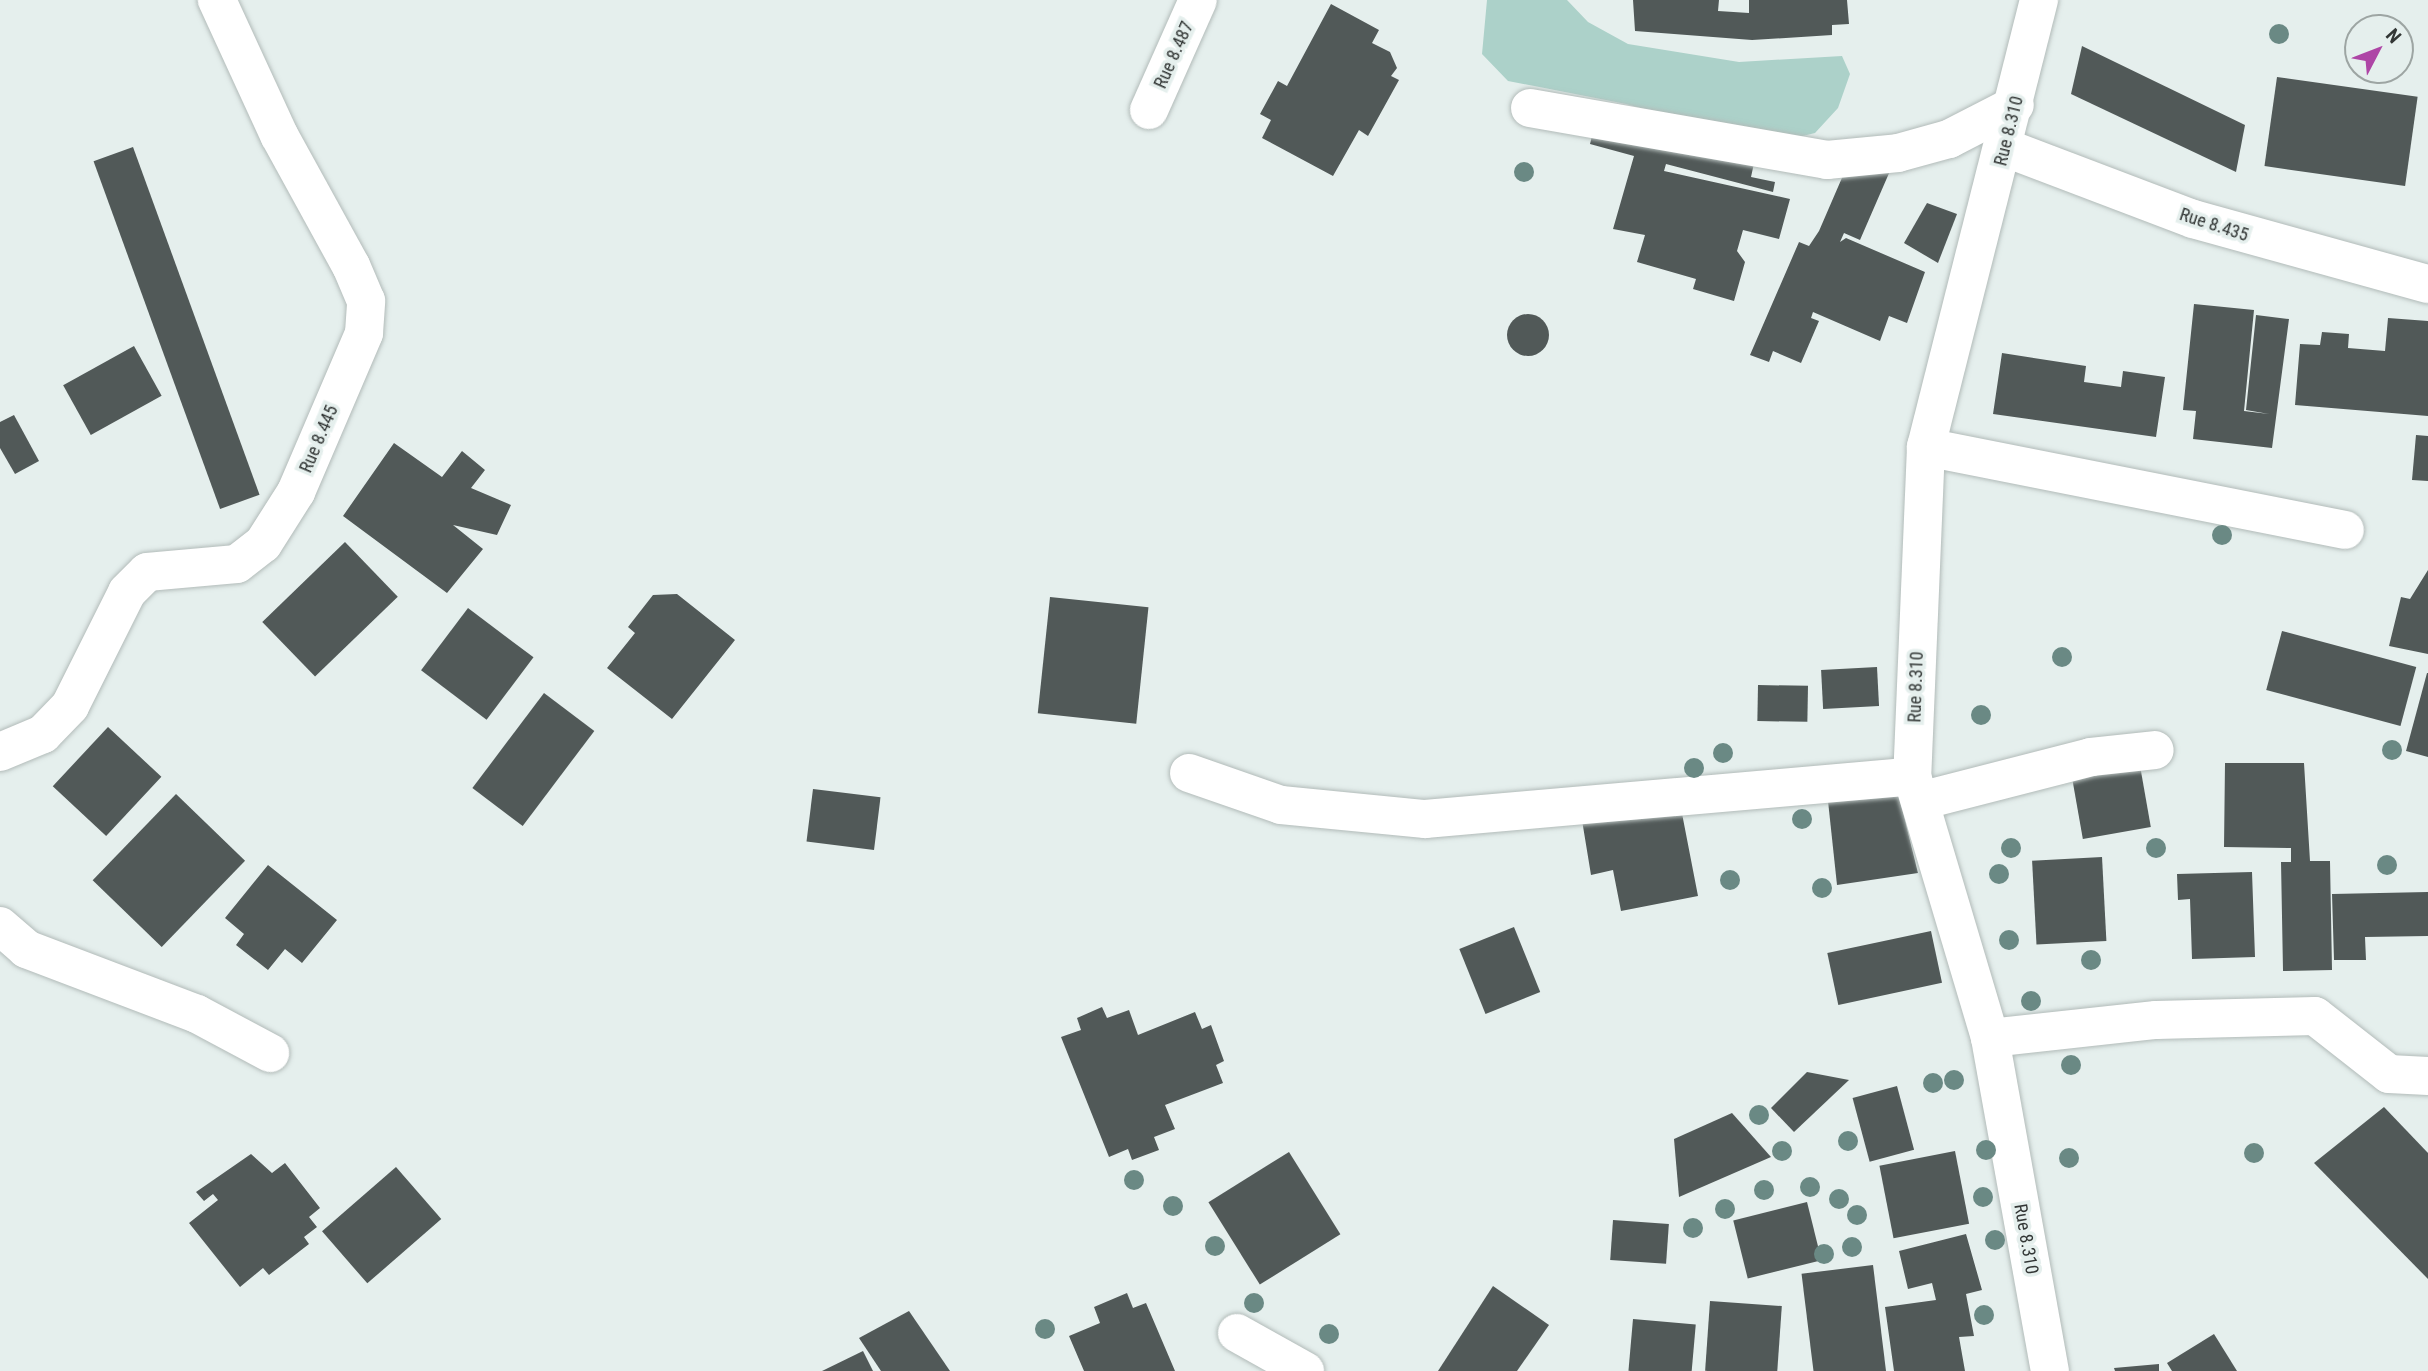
<!DOCTYPE html>
<style>
body{margin:0}
#map{position:relative;width:2428px;height:1371px;overflow:hidden;background:#e5efed;font-family:"Roboto Condensed",sans-serif}
div>[style]{position:absolute}
.green>*{inset:0;background:#acd1c9}
.building>*{inset:0;background:#515958;transform-origin:0 0}
.round{border-radius:50%}
.roads{filter:drop-shadow(0 0 2px #b2bbb9) drop-shadow(0 0 2px #b2bbb9)}
.minor>*{height:38px;margin:-19px;padding:0 19px;transform-origin:19px;border-radius:19px;background:#fff}
.trees>*{width:20px;height:20px;margin:-10px;border-radius:50%;background:#6a8984}
span{translate:-50% -50%;white-space:nowrap;text-align:center;line-height:1.15;-webkit-text-stroke:7px #e5efed;paint-order:stroke}
.street-label{font-size:18px;color:#323635}
.north{position:absolute;left:2344px;top:14px;width:70px;height:70px;box-sizing:border-box;background:#e5efed;border:2px solid #9da5a3;border-radius:50%;rotate:48deg;font-size:19px;font-weight:700;line-height:28px;text-align:center;color:#323635}
.north::after{content:'';display:block;margin:auto;width:24px;height:32px;background:#ae45a6;clip-path:polygon(50% 0,100% 100%,50% 72%,0 100%)}
</style>
<div id="map">
<div class="green">
<div style="clip-path:polygon(1487px 0,1567px 0,1588px 22px,1628px 44px,1739px 62px,1842px 56px,1850px 74px,1838px 108px,1815px 133px,1770px 144px,1626px 104px,1508px 81px,1482px 54px)"></div>
</div>
<div class="building">
<div style="clip-path:polygon(1633px 0,1719px 0,1718px 11px,1749px 13px,1749px 0,1847px 0,1849px 24px,1832px 25px,1832px 35px,1752px 40px,1635px 31px)"></div>
<div style="clip-path:polygon(1331px 4px,1379px 30px,1372px 43px,1390px 52px,1397px 68px,1391px 76px,1399px 80px,1368px 136px,1359px 130px,1333px 176px,1262px 138px,1271px 120px,1260px 114px,1278px 81px,1287px 86px)"></div>
<div style="clip-path:polygon(2082px 46px,2245px 125px,2236px 172px,2071px 94px)"></div>
<div style="left:2277px;top:77px;width:142px;height:90px;rotate:8deg"></div>
<div style="clip-path:polygon(1597px 116px,1758px 145px,1751px 177px,1775px 182px,1773px 192px,1666px 164px,1664px 171px,1790px 199px,1779px 239px,1743px 230px,1737px 251px,1745px 262px,1734px 301px,1693px 289px,1696px 279px,1637px 262px,1645px 235px,1613px 229px,1634px 156px,1590px 144px)"></div>
<div style="clip-path:polygon(1903px 141px,1860px 240px,1844px 233px,1840px 242px,1846px 238px,1925px 272px,1907px 323px,1889px 316px,1880px 341px,1813px 312px,1811px 318px,1819px 321px,1801px 363px,1773px 351px,1769px 362px,1750px 355px,1799px 242px,1809px 246px,1819px 231px,1854px 150px)"></div>
<div style="left:133px;top:147px;width:370px;height:42px;rotate:70deg"></div>
<div style="clip-path:polygon(1927px 203px,1957px 214px,1938px 263px,1904px 243px)"></div>
<div style="clip-path:polygon(2194px 304px,2254px 310px,2244px 411px,2269px 414px,2246px 410px,2256px 315px,2289px 319px,2272px 448px,2193px 439px,2196px 411px,2183px 410px)"></div>
<div class="round" style="left:1507px;top:314px;width:42px;height:42px"></div>
<div style="clip-path:polygon(2388px 318px,2428px 321px,2428px 416px,2295px 405px,2300px 344px,2320px 345px,2322px 332px,2349px 334px,2348px 348px,2385px 351px)"></div>
<div style="left:134px;top:346px;width:57px;height:81px;rotate:61deg"></div>
<div style="clip-path:polygon(2002px 353px,2086px 366px,2084px 382px,2121px 387px,2123px 371px,2165px 377px,2156px 437px,1993px 414px)"></div>
<div style="clip-path:polygon(14px 415px,39px 461px,15px 474px,0 448px,0 422px)"></div>
<div style="clip-path:polygon(2416px 435px,2428px 436px,2428px 481px,2412px 480px)"></div>
<div style="clip-path:polygon(394px 443px,442px 477px,462px 451px,485px 470px,471px 488px,511px 505px,497px 535px,453px 525px,483px 549px,447px 593px,343px 516px)"></div>
<div style="left:345px;top:542px;width:76px;height:115px;rotate:46deg"></div>
<div style="clip-path:polygon(2428px 570px,2428px 654px,2389px 646px,2401px 597px,2410px 599px)"></div>
<div style="clip-path:polygon(677px 594px,735px 640px,672px 719px,607px 668px,635px 633px,628px 627px,653px 595px)"></div>
<div style="left:1050px;top:597px;width:99px;height:117px;rotate:6deg"></div>
<div style="left:468px;top:608px;width:82px;height:78px;rotate:37deg"></div>
<div style="left:2282px;top:631px;width:139px;height:61px;rotate:15deg"></div>
<div style="left:1877px;top:667px;width:39px;height:56px;rotate:87deg"></div>
<div style="clip-path:polygon(2427px 673px,2428px 673px,2428px 757px,2406px 751px)"></div>
<div style="left:1758px;top:685px;width:50px;height:36px;rotate:1deg"></div>
<div style="left:544px;top:693px;width:63px;height:119px;rotate:37deg"></div>
<div style="left:108px;top:727px;width:73px;height:81px;rotate:43deg"></div>
<div style="left:2139px;top:760px;width:68px;height:69px;rotate:80deg"></div>
<div style="clip-path:polygon(2225px 763px,2304px 763px,2310px 861px,2330px 861px,2332px 970px,2283px 971px,2281px 862px,2291px 862px,2291px 848px,2224px 847px)"></div>
<div style="left:813px;top:789px;width:68px;height:53px;rotate:7deg"></div>
<div style="left:176px;top:794px;width:96px;height:120px;rotate:44deg"></div>
<div style="clip-path:polygon(1899px 796px,1918px 873px,1837px 885px,1828px 801px)"></div>
<div style="clip-path:polygon(1679px 798px,1698px 896px,1621px 911px,1613px 870px,1591px 875px,1581px 814px)"></div>
<div style="left:2102px;top:857px;width:84px;height:70px;rotate:87deg"></div>
<div style="clip-path:polygon(268px 865px,337px 920px,302px 963px,285px 949px,268px 970px,236px 945px,244px 934px,225px 918px)"></div>
<div style="clip-path:polygon(2252px 872px,2255px 957px,2192px 959px,2190px 899px,2178px 900px,2177px 874px)"></div>
<div style="clip-path:polygon(2428px 892px,2428px 936px,2365px 937px,2366px 960px,2334px 960px,2332px 894px)"></div>
<div style="left:1514px;top:927px;width:70px;height:59px;rotate:68deg"></div>
<div style="left:1931px;top:931px;width:53px;height:106px;rotate:78deg"></div>
<div style="clip-path:polygon(1102px 1007px,1107px 1018px,1129px 1010px,1138px 1035px,1195px 1012px,1202px 1029px,1211px 1025px,1224px 1061px,1216px 1065px,1223px 1083px,1165px 1105px,1175px 1129px,1154px 1137px,1159px 1150px,1132px 1160px,1128px 1149px,1109px 1157px,1061px 1037px,1081px 1030px,1077px 1018px)"></div>
<div style="clip-path:polygon(1807px 1072px,1849px 1080px,1794px 1132px,1771px 1108px)"></div>
<div style="left:1897px;top:1086px;width:66px;height:46px;rotate:75deg"></div>
<div style="clip-path:polygon(2384px 1107px,2428px 1153px,2428px 1279px,2314px 1163px)"></div>
<div style="clip-path:polygon(1732px 1113px,1771px 1157px,1679px 1197px,1674px 1139px)"></div>
<div style="left:1955px;top:1151px;width:74px;height:77px;rotate:79deg"></div>
<div style="left:1289px;top:1152px;width:97px;height:95px;rotate:58deg"></div>
<div style="clip-path:polygon(251px 1154px,272px 1173px,285px 1163px,320px 1208px,309px 1217px,317px 1227px,304px 1237px,309px 1244px,269px 1275px,263px 1268px,240px 1287px,189px 1223px,218px 1200px,213px 1194px,204px 1201px,196px 1192px)"></div>
<div style="left:396px;top:1167px;width:69px;height:98px;rotate:49deg"></div>
<div style="left:1807px;top:1202px;width:60px;height:76px;rotate:76deg"></div>
<div style="left:1613px;top:1220px;width:56px;height:40px;rotate:4deg"></div>
<div style="clip-path:polygon(1966px 1234px,1982px 1290px,1966px 1294px,1974px 1336px,1959px 1337px,1965px 1371px,1894px 1371px,1885px 1307px,1936px 1300px,1932px 1283px,1908px 1289px,1899px 1251px)"></div>
<div style="left:1873px;top:1265px;width:107px;height:72px;rotate:83deg"></div>
<div style="clip-path:polygon(1493px 1286px,1549px 1325px,1517px 1371px,1438px 1371px)"></div>
<div style="clip-path:polygon(1127px 1293px,1133px 1308px,1146px 1303px,1175px 1371px,1084px 1371px,1069px 1336px,1100px 1323px,1094px 1307px)"></div>
<div style="left:1710px;top:1301px;width:72px;height:70px;rotate:4deg"></div>
<div style="clip-path:polygon(909px 1311px,950px 1371px,881px 1371px,859px 1338px)"></div>
<div style="left:1633px;top:1319px;width:63px;height:52px;rotate:5deg"></div>
<div style="clip-path:polygon(2214px 1334px,2237px 1371px,2172px 1371px,2167px 1363px)"></div>
<div style="clip-path:polygon(863px 1351px,873px 1371px,822px 1371px)"></div>
<div style="clip-path:polygon(2159px 1364px,2159px 1371px,2115px 1371px,2114px 1368px)"></div>
</div>
<div class="roads">
<div class="minor">
<div style="left:2039px;top:0;width:461px;rotate:104.2deg"></div>
<div style="left:1926px;top:447px;width:329px;rotate:92.4deg"></div>
<div style="left:1912px;top:776px;width:273px;rotate:73.4deg"></div>
<div style="left:1990px;top:1038px;width:338px;rotate:79.8deg"></div>
<div style="left:1530px;top:108px;width:302px;rotate:9.9deg"></div>
<div style="left:1827px;top:160px;width:71px;rotate:-5.6deg"></div>
<div style="left:1898px;top:153px;width:53px;rotate:-15.4deg"></div>
<div style="left:1949px;top:139px;width:74px;rotate:-27.3deg"></div>
<div style="left:1149px;top:110px;width:120px;rotate:-66deg"></div>
<div style="left:2006px;top:148px;width:200px;rotate:20.8deg"></div>
<div style="left:2193px;top:219px;width:244px;rotate:15.5deg"></div>
<div style="left:1926px;top:447px;width:427px;rotate:11.2deg"></div>
<div style="left:0;top:752px;width:47px;rotate:-22.7deg"></div>
<div style="left:43px;top:734px;width:39px;rotate:-46deg"></div>
<div style="left:70px;top:706px;width:127px;rotate:-63.4deg"></div>
<div style="left:127px;top:592px;width:28px;rotate:-45deg"></div>
<div style="left:147px;top:572px;width:90px;rotate:-5.1deg"></div>
<div style="left:237px;top:564px;width:33px;rotate:-38deg"></div>
<div style="left:263px;top:544px;width:62px;rotate:-57.6deg"></div>
<div style="left:296px;top:492px;width:173px;rotate:-66.8deg"></div>
<div style="left:364px;top:333px;width:32px;rotate:-86deg"></div>
<div style="left:366px;top:301px;width:38px;rotate:-113deg"></div>
<div style="left:351px;top:266px;width:149px;rotate:-118.8deg"></div>
<div style="left:279px;top:135px;width:149px;rotate:-114.7deg"></div>
<div style="left:1189px;top:773px;width:97px;rotate:19.2deg"></div>
<div style="left:1281px;top:805px;width:145px;rotate:5.6deg"></div>
<div style="left:1425px;top:819px;width:489px;rotate:-5deg"></div>
<div style="left:1920px;top:801px;width:177px;rotate:-14.4deg"></div>
<div style="left:2091px;top:757px;width:64px;rotate:-6.2deg"></div>
<div style="left:0;top:926px;width:35px;rotate:41deg"></div>
<div style="left:26px;top:949px;width:183px;rotate:20.8deg"></div>
<div style="left:197px;top:1014px;width:83px;rotate:28.1deg"></div>
<div style="left:1990px;top:1038px;width:167px;rotate:-6.2deg"></div>
<div style="left:2156px;top:1020px;width:159px;rotate:-1.4deg"></div>
<div style="left:2315px;top:1016px;width:94px;rotate:38.1deg"></div>
<div style="left:2389px;top:1074px;width:39px;rotate:3deg"></div>
<div style="left:1237px;top:1333px;width:78px;rotate:29.2deg"></div>
</div>
</div>
<div class="trees">
<div style="left:2279px;top:34px"></div>
<div style="left:1524px;top:172px"></div>
<div style="left:2222px;top:535px"></div>
<div style="left:2062px;top:657px"></div>
<div style="left:1981px;top:715px"></div>
<div style="left:2392px;top:750px"></div>
<div style="left:1723px;top:753px"></div>
<div style="left:1694px;top:768px"></div>
<div style="left:1802px;top:819px"></div>
<div style="left:2011px;top:848px"></div>
<div style="left:2156px;top:848px"></div>
<div style="left:2387px;top:865px"></div>
<div style="left:1999px;top:874px"></div>
<div style="left:1730px;top:880px"></div>
<div style="left:1822px;top:888px"></div>
<div style="left:2009px;top:940px"></div>
<div style="left:2091px;top:960px"></div>
<div style="left:2031px;top:1001px"></div>
<div style="left:2071px;top:1065px"></div>
<div style="left:1954px;top:1080px"></div>
<div style="left:1933px;top:1083px"></div>
<div style="left:1759px;top:1115px"></div>
<div style="left:1848px;top:1141px"></div>
<div style="left:1986px;top:1150px"></div>
<div style="left:1782px;top:1151px"></div>
<div style="left:2254px;top:1153px"></div>
<div style="left:2069px;top:1158px"></div>
<div style="left:1134px;top:1180px"></div>
<div style="left:1810px;top:1187px"></div>
<div style="left:1764px;top:1190px"></div>
<div style="left:1983px;top:1197px"></div>
<div style="left:1839px;top:1199px"></div>
<div style="left:1173px;top:1206px"></div>
<div style="left:1725px;top:1209px"></div>
<div style="left:1857px;top:1215px"></div>
<div style="left:1693px;top:1228px"></div>
<div style="left:1995px;top:1240px"></div>
<div style="left:1215px;top:1246px"></div>
<div style="left:1852px;top:1247px"></div>
<div style="left:1824px;top:1254px"></div>
<div style="left:1254px;top:1303px"></div>
<div style="left:1984px;top:1315px"></div>
<div style="left:1045px;top:1329px"></div>
<div style="left:1329px;top:1334px"></div>
</div>
<div class="street-label">
<span style="left:1174px;top:55px;rotate:-66deg">Rue 8.487</span>
<span style="left:2009px;top:131px;rotate:-76deg">Rue 8.310</span>
<span style="left:2214px;top:225px;rotate:18deg">Rue 8.435</span>
<span style="left:319px;top:439px;rotate:-67deg">Rue 8.445</span>
<span style="left:1916px;top:687px;rotate:-88deg">Rue 8.310</span>
<span style="left:2026px;top:1239px;rotate:80deg">Rue 8.310</span>
</div>
<div class="north">N</div>
</div>
